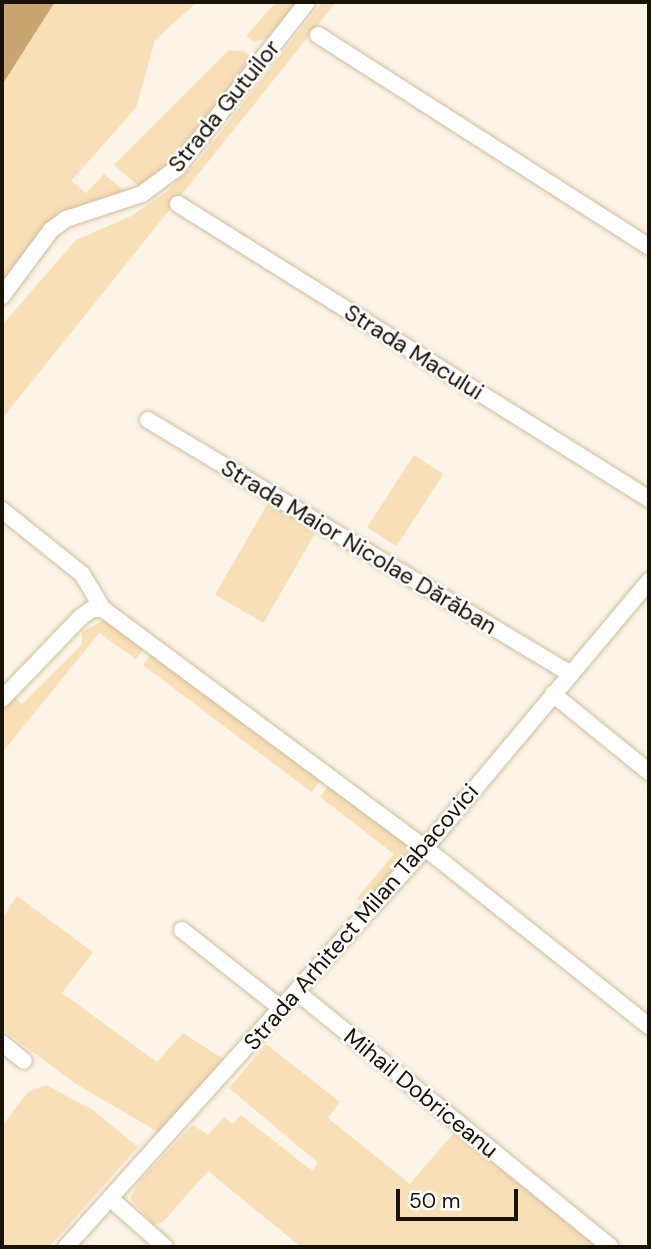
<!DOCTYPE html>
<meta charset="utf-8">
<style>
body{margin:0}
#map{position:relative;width:651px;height:1249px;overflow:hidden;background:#fcf4e8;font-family:"DM Sans",sans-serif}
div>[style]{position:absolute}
.green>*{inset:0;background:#f8dfb7;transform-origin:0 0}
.water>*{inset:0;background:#c9a66f}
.roads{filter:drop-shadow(0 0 2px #d0bd9f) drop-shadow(0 0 2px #d0bd9f)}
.street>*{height:16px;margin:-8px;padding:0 8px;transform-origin:8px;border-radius:8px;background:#fff}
span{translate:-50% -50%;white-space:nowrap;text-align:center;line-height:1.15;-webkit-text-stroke:5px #fff;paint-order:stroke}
.street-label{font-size:23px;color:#181207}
.frame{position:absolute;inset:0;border:4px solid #181207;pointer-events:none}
.scale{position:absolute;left:396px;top:1189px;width:122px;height:32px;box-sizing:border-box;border:4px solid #181207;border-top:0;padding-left:9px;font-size:21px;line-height:24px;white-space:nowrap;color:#181207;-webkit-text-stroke:5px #fff;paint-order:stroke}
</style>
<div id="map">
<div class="green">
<div style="clip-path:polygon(55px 2px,197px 2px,155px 40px,136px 108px,71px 181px,86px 193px,104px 174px,127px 193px,71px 211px,2px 287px,2px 85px)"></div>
<div style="clip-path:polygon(276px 2px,301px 2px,274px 36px,254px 42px,246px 36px)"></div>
<div style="clip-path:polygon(322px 2px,336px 2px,2px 419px,2px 325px,76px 240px,131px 216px,166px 192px,199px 160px)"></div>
<div style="clip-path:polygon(229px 50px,243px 51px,256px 60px,179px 159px,142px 189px,114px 165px)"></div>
<div style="left:414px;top:455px;width:35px;height:86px;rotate:33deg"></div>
<div style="left:268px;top:503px;width:56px;height:106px;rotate:30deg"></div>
<div style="clip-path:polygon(104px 620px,145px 647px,136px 659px,99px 633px,2px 753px,2px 708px,13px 696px,22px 704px,82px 644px,82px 632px)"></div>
<div style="left:152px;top:653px;width:211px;height:15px;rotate:37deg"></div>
<div style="clip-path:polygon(329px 785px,403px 841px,409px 852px,366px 905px,357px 898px,394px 854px,320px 797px)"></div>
<div style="clip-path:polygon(17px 896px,93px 952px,62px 993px,157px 1062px,183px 1033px,225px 1060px,158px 1132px,76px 1084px,2px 1029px,2px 919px)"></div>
<div style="clip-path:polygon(266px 1044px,340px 1102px,328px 1118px,410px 1184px,455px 1131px,598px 1247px,301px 1247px,208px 1171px,162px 1223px,153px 1224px,130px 1198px,140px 1180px,193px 1125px,208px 1135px,224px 1117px,233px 1124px,241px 1115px,312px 1171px,318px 1163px,229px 1088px)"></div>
<div style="clip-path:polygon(46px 1085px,93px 1110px,138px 1147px,49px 1247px,2px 1247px,2px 1126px,28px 1092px)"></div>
</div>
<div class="water">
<div style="clip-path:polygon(2px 2px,55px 2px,2px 85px)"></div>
</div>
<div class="roads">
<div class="street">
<div style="left:318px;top:35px;width:393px;rotate:32.6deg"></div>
<div style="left:178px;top:204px;width:556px;rotate:32.06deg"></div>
<div style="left:2px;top:296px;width:82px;rotate:-53.4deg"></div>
<div style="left:51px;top:230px;width:19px;rotate:-36deg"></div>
<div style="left:66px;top:219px;width:80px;rotate:-18.2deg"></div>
<div style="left:142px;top:194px;width:44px;rotate:-36.6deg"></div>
<div style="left:177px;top:168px;width:211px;rotate:-51.9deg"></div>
<div style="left:148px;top:420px;width:493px;rotate:31deg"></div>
<div style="left:2px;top:510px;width:102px;rotate:38.7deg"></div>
<div style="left:82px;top:574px;width:41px;rotate:59deg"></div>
<div style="left:553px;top:694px;width:124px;rotate:39.1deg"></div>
<div style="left:2px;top:699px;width:114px;rotate:-46.1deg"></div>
<div style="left:81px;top:617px;width:14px;rotate:-36deg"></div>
<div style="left:92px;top:609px;width:11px"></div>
<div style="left:103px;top:609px;width:401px;rotate:36.6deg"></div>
<div style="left:425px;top:848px;width:286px;rotate:38.5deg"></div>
<div style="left:182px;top:930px;width:127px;rotate:38.3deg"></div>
<div style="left:297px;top:992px;width:403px;rotate:39.1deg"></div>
<div style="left:2px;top:1043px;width:28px;rotate:39deg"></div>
<div style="left:111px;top:1199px;width:72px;rotate:41.6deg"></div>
<div style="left:66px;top:1247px;width:537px;rotate:-48.02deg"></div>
<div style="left:425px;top:848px;width:349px;rotate:-50deg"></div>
</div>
</div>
<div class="street-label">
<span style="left:224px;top:106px;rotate:-51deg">Strada Gutuilor</span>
<span style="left:414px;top:352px;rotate:32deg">Strada Macului</span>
<span style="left:359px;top:547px;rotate:31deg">Strada Maior Nicolae Dărăban</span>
<span style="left:361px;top:917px;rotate:-49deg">Strada Arhitect Milan Tabacovici</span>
<span style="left:421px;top:1093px;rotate:39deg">Mihail Dobriceanu</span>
</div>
<div class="frame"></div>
<div class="scale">50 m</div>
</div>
